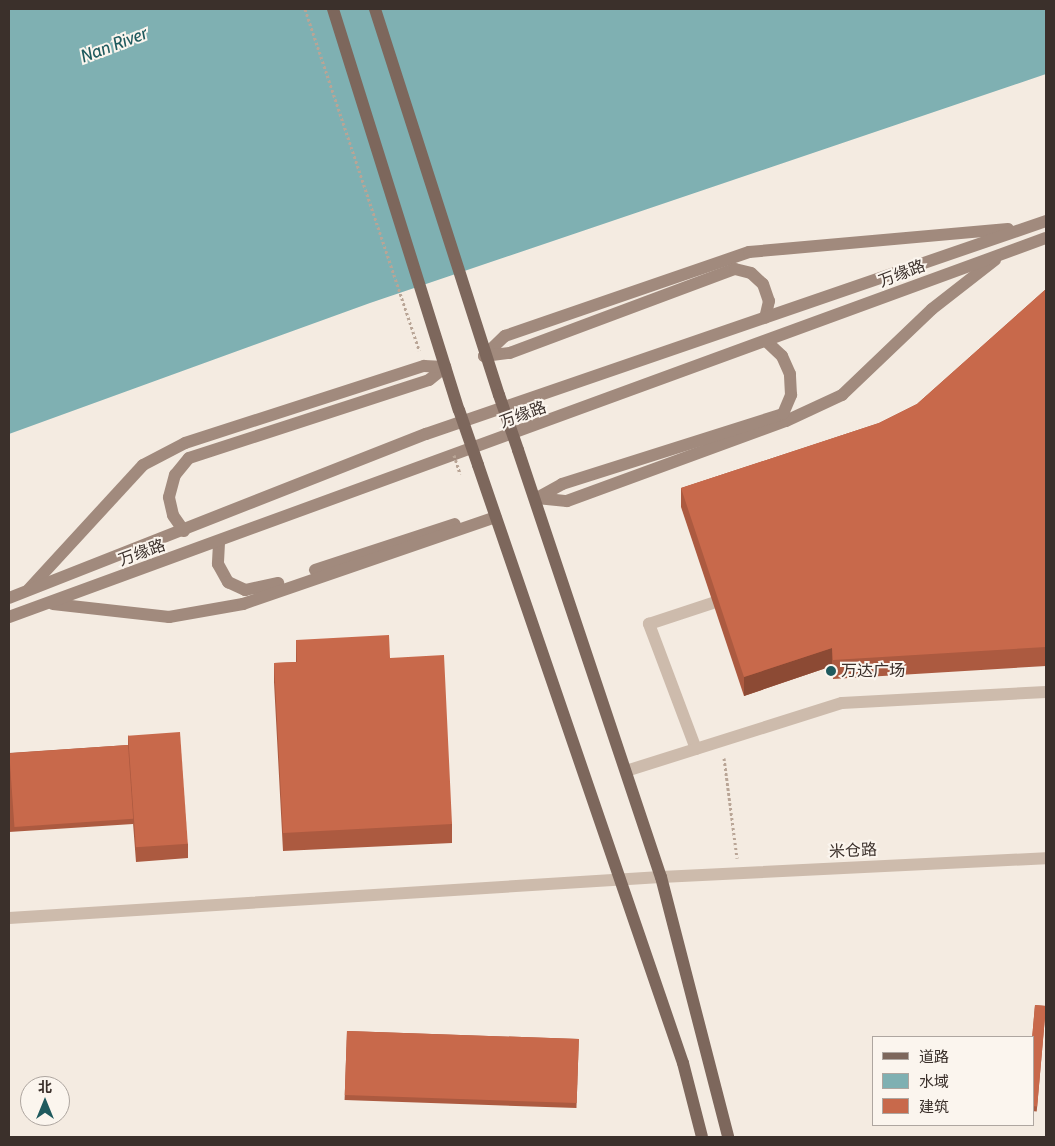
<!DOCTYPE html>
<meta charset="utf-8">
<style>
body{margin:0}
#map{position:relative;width:1055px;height:1146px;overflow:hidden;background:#f4ebe1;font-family:Cabin,"Noto Sans SC",sans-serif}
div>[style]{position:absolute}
.water>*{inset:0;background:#7fb0b2}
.path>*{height:3px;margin-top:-1.5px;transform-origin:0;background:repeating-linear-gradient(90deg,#b9a596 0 2.5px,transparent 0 5px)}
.pedestrian>*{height:12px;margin:-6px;padding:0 6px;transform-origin:6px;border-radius:6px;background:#cdbbac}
.minor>*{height:12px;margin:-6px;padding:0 6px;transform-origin:6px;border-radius:6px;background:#cdbbac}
.tertiary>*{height:12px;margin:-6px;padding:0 6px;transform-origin:6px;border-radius:6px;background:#cdbbac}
.secondary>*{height:12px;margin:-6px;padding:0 6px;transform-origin:6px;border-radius:6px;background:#a18a7d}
.primary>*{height:12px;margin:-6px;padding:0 6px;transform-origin:6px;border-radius:6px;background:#7d675c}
.path-bridge>*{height:3px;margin-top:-1.5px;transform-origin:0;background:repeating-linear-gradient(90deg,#b9a596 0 2.5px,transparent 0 5px)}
.primary-bridge>*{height:12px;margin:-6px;padding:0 6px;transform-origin:6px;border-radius:6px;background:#7d675c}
.wall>*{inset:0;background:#ac5a40;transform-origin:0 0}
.shaded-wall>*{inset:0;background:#8c4a34}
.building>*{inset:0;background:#c8694b;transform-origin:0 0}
.dots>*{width:14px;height:14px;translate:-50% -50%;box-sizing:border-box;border:2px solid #fbf5ee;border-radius:50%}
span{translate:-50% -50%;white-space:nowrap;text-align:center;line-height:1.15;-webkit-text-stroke:4px #fbf5ee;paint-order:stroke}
.street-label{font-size:16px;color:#3b302b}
.poi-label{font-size:16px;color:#3b302b}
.left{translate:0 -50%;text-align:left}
.water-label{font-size:18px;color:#1f5a5e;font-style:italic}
.frame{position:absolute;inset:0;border:10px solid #3b302b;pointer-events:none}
.legend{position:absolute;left:872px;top:1036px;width:162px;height:90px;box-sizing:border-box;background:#fbf5ee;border:1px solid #aea6a0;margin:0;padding:6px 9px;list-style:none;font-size:15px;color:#3b302b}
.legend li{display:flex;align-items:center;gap:10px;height:25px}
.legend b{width:25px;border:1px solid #aea6a0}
.north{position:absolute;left:20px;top:1076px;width:50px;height:50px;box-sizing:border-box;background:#fbf5ee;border:1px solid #aea6a0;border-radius:50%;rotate:0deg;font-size:14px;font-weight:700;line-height:20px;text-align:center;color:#3b302b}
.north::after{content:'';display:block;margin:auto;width:18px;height:22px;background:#1f5a5e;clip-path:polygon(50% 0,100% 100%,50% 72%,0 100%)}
</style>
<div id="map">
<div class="water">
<div style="clip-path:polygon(9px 9px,1046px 9px,1046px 74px,370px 303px,9px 434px)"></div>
</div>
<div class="path">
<div style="left:305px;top:9px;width:360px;rotate:71.5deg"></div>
<div style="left:724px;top:758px;width:101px;rotate:82.6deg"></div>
</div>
<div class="pedestrian">
<div style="left:696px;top:749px;width:134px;rotate:-110.6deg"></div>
<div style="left:649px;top:624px;width:67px;rotate:-18.2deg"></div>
<div style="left:626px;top:771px;width:226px;rotate:-17.5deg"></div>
<div style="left:842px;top:703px;width:204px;rotate:-3.1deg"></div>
</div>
<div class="minor">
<div style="left:9px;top:918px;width:653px;rotate:-3.6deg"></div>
</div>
<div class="tertiary">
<div style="left:661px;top:877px;width:385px;rotate:-2.8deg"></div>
</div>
<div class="secondary">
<div style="left:484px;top:356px;width:29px;rotate:-44deg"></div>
<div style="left:505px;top:336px;width:258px;rotate:-19deg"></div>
<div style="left:749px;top:252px;width:260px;rotate:-5.1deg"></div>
<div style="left:484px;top:356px;width:26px;rotate:-7deg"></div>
<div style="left:510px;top:353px;width:240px;rotate:-20.5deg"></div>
<div style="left:735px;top:269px;width:16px;rotate:14deg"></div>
<div style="left:751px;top:273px;width:16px;rotate:43deg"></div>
<div style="left:763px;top:284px;width:18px;rotate:71deg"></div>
<div style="left:769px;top:301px;width:17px;rotate:103deg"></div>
<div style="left:537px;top:498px;width:30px;rotate:6deg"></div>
<div style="left:567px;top:501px;width:233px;rotate:-20.1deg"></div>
<div style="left:786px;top:421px;width:62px;rotate:-24.9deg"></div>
<div style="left:842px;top:395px;width:124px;rotate:-43.7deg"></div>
<div style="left:932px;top:309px;width:80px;rotate:-37.9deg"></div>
<div style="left:537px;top:498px;width:29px;rotate:-29deg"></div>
<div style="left:562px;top:484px;width:232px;rotate:-17.6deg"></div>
<div style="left:783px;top:414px;width:21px;rotate:-67deg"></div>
<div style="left:791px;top:395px;width:21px;rotate:-93deg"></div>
<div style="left:790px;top:374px;width:20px;rotate:-114deg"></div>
<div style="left:782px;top:356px;width:21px;rotate:-137deg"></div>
<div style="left:184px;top:531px;width:19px;rotate:-125deg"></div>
<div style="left:173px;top:515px;width:18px;rotate:-103deg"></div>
<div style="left:169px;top:497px;width:23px;rotate:-75deg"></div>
<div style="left:175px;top:475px;width:22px;rotate:-51deg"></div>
<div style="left:189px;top:458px;width:252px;rotate:-18deg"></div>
<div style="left:429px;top:380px;width:21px;rotate:-39deg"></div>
<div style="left:219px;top:543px;width:21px;rotate:93deg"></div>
<div style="left:218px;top:564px;width:21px;rotate:61deg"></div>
<div style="left:228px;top:582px;width:19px;rotate:25deg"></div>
<div style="left:245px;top:590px;width:34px;rotate:-12deg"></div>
<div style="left:315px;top:570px;width:147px;rotate:-18.2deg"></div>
<div style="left:29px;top:589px;width:168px;rotate:-47.4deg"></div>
<div style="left:143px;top:465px;width:47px;rotate:-27.6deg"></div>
<div style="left:185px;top:443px;width:251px;rotate:-17.9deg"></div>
<div style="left:424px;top:366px;width:21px;rotate:3deg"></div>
<div style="left:9px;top:598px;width:448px;rotate:-21.5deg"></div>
<div style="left:426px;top:434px;width:656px;rotate:-18.96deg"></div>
<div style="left:53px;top:604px;width:117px;rotate:6.4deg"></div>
<div style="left:169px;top:617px;width:75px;rotate:-10deg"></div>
<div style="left:243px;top:604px;width:267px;rotate:-19deg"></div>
<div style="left:9px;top:617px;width:1104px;rotate:-20.08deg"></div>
</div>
<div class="primary">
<div style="left:333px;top:9px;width:420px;rotate:72.6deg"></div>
<div style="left:375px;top:9px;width:405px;rotate:72.2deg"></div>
<div style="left:518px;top:450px;width:450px;rotate:71.5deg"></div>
<div style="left:661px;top:877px;width:268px;rotate:75.5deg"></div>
<div style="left:478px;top:465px;width:632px;rotate:71.08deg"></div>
<div style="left:683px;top:1063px;width:76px;rotate:75.6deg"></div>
</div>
<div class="path-bridge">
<div style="left:454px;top:455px;width:20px;rotate:72deg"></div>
</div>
<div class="primary-bridge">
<div style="left:499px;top:395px;width:58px;rotate:70.9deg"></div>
<div style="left:459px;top:410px;width:58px;rotate:70.9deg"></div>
</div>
<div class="wall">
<div style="clip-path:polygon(1046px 289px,1046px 666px,833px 679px,832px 666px,744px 696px,681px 507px,681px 488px,879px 423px,917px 404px)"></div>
<div style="clip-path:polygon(296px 640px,390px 658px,452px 824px,452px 843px,283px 851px,274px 682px,274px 663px,296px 662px)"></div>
<div style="clip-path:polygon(128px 735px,188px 844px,188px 858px,136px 862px,133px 823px,133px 824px,9px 832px,9px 753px,128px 745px)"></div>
<div style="left:1035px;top:1005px;width:11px;height:106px;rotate:5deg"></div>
<div style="left:347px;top:1031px;width:232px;height:69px;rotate:2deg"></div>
</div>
<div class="shaded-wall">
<div style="clip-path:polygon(832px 648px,832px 666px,744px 696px,744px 677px)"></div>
</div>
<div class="building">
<div style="clip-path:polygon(1046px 289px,1046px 647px,833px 660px,832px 648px,744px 677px,681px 488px,879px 423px,917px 404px)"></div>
<div style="clip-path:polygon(389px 635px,390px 658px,444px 655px,452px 824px,283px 833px,274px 663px,297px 662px,296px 640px)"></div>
<div style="left:180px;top:732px;width:112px;height:52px;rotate:86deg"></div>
<div style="left:128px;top:745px;width:74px;height:119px;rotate:86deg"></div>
<div style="left:1035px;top:1005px;width:11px;height:101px;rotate:5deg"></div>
<div style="left:347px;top:1031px;width:232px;height:64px;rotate:2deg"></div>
</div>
<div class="dots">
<div style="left:831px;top:671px;background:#1f5a5e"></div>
</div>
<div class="street-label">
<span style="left:902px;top:274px;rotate:-21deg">万缘路</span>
<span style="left:523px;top:415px;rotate:-20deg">万缘路</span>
<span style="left:142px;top:553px;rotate:-20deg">万缘路</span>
<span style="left:853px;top:851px;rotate:-3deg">米仓路</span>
</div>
<div class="poi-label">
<span class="left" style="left:841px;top:671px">万达广场</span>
</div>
<div class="water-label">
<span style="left:114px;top:45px;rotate:-21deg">Nan River</span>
</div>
<div class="frame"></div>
<ul class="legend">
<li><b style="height:6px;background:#7d675c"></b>道路</li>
<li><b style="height:14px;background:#7fb0b2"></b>水域</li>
<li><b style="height:14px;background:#c8694b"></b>建筑</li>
</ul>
<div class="north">北</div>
</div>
